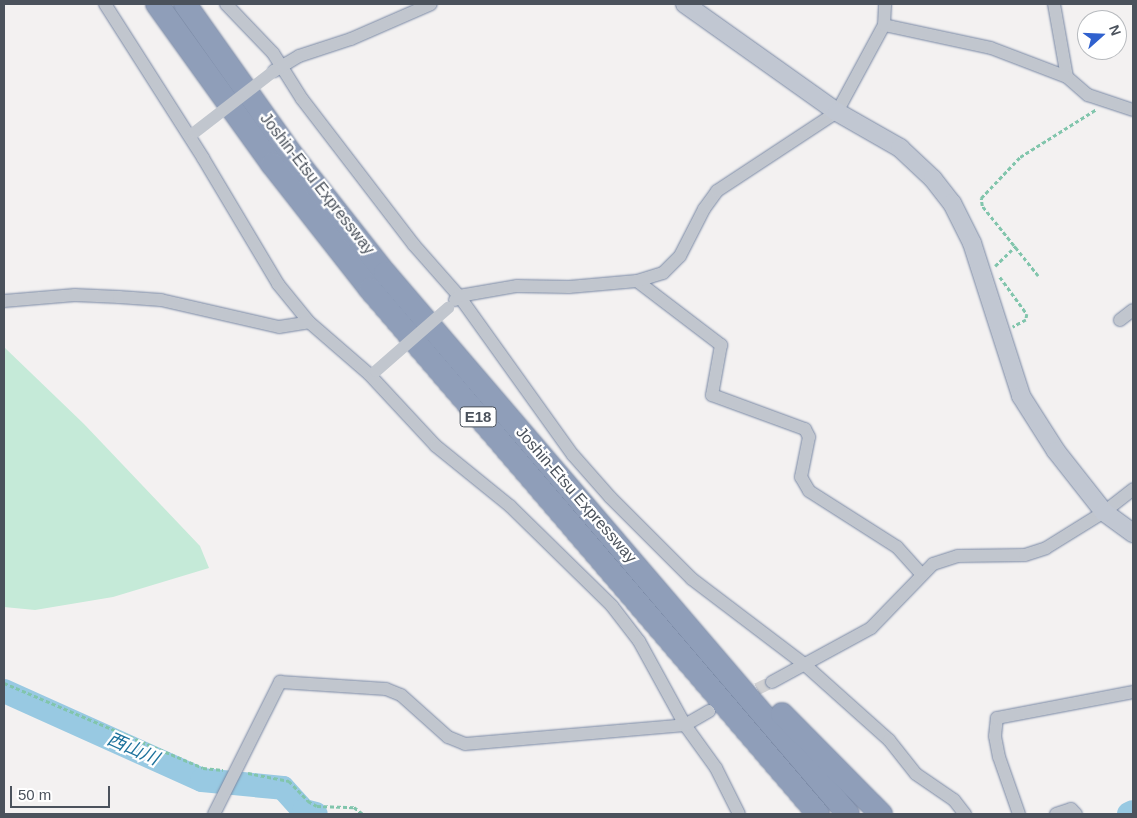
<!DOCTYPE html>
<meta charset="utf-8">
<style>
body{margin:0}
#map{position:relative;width:1137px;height:818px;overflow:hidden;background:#f3f1f1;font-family:Helvetica,"Noto Sans JP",sans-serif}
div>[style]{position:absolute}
.green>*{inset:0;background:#c5ead8}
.river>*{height:24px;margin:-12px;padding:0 12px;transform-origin:12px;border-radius:12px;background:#98c9e2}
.street-tunnel>*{height:12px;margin-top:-6px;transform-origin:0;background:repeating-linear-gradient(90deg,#d1d1d3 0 12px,transparent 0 18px)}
.path>*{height:2.5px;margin-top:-1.25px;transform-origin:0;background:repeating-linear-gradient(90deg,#81c5ac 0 4px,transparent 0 6.5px)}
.roads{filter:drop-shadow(0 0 1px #7a89a5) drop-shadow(0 0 1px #7a89a5)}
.street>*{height:12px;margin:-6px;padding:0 6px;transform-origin:6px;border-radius:6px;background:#c1c6ce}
.secondary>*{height:18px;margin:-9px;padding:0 9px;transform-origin:9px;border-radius:9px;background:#c1c7d2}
.highway>*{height:22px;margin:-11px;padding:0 11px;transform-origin:11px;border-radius:11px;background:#8f9eb9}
.street-bridge>*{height:12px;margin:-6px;padding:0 6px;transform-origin:6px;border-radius:6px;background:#c1c6ce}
span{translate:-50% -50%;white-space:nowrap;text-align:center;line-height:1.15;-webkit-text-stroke:4.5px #fff;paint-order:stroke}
.shield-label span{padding:1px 4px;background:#fff;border:1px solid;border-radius:4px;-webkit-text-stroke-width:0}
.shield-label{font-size:15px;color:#4b525c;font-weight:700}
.street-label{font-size:16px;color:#4b525c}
.water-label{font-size:18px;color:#1e729c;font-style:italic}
.frame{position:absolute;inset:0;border:5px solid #4b525c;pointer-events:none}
.north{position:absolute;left:1077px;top:10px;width:50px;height:50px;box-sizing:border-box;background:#fff;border:1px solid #b7babe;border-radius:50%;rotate:70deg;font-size:14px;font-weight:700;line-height:20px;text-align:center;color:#4b525c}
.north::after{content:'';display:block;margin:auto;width:18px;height:22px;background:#3061ce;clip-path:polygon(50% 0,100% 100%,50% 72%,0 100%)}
.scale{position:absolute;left:10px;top:786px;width:100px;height:22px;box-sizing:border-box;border:2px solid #4b525c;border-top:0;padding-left:6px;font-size:15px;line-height:18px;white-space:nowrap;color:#4b525c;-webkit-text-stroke:4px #fff;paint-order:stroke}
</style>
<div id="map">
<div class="green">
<div style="clip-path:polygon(4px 347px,84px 424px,200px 546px,209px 568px,113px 597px,35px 610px,4px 607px)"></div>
</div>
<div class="river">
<div style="left:4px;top:691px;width:217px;rotate:24.2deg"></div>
<div style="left:202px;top:780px;width:81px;rotate:5.6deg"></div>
<div style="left:283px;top:788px;width:31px;rotate:48deg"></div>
<div style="left:304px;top:811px;width:12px;rotate:14deg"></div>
<div style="left:1129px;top:814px;width:4px;rotate:-27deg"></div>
</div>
<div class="street-tunnel">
<div style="left:741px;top:697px;width:34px;rotate:-26deg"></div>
</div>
<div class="path">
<div style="left:995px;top:266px;width:29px;rotate:-44deg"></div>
<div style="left:1038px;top:276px;width:90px;rotate:-128.7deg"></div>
<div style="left:982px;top:206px;width:8px;rotate:-97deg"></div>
<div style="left:981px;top:198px;width:57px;rotate:-46.4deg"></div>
<div style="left:1020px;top:157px;width:89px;rotate:-32.1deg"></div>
<div style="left:1000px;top:277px;width:46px;rotate:53.9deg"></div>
<div style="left:1027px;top:314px;width:6px;rotate:99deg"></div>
<div style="left:1026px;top:320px;width:15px;rotate:152deg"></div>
<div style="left:4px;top:683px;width:216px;rotate:23.1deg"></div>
<div style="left:203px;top:768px;width:20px;rotate:6deg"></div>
<div style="left:248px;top:773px;width:42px;rotate:11deg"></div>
<div style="left:289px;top:781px;width:28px;rotate:46deg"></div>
<div style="left:308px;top:801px;width:10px;rotate:29deg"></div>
<div style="left:317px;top:806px;width:37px;rotate:2deg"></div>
<div style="left:354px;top:807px;width:11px;rotate:38deg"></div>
</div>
<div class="roads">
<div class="street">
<div style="left:105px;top:4px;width:183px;rotate:57.5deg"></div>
<div style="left:203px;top:158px;width:147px;rotate:59.2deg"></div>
<div style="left:278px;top:284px;width:49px;rotate:50.8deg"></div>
<div style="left:309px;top:322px;width:79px;rotate:40.9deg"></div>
<div style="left:369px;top:374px;width:98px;rotate:47.1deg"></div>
<div style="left:436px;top:446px;width:95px;rotate:39deg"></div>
<div style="left:510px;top:506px;width:143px;rotate:44.4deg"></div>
<div style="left:612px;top:606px;width:44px;rotate:52.4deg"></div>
<div style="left:639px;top:641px;width:96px;rotate:61.3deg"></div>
<div style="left:685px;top:725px;width:53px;rotate:54.2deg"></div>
<div style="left:716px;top:768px;width:51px;rotate:63.4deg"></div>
<div style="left:226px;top:4px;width:68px;rotate:46.2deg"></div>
<div style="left:273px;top:53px;width:54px;rotate:57.8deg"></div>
<div style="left:302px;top:99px;width:184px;rotate:52.5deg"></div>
<div style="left:414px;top:245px;width:68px;rotate:48.6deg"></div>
<div style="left:459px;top:296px;width:196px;rotate:54.4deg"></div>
<div style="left:573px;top:455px;width:56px;rotate:48.6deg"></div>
<div style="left:610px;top:497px;width:116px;rotate:45deg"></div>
<div style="left:692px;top:579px;width:141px;rotate:37.2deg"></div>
<div style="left:804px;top:664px;width:114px;rotate:41.8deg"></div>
<div style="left:889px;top:740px;width:43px;rotate:51.5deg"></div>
<div style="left:916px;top:774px;width:46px;rotate:34.4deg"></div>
<div style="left:954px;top:800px;width:18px;rotate:52deg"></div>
<div style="left:1054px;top:4px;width:74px;rotate:79.9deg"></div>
<div style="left:1067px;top:77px;width:28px;rotate:41deg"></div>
<div style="left:1088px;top:95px;width:47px;rotate:18.4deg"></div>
<div style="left:884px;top:25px;width:109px;rotate:12.1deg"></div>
<div style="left:991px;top:48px;width:81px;rotate:20.9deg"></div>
<div style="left:274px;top:71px;width:29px;rotate:-31deg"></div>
<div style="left:299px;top:56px;width:55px;rotate:-18.1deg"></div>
<div style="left:351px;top:39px;width:87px;rotate:-23.6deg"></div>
<div style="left:637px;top:281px;width:106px;rotate:37.3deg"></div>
<div style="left:721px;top:345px;width:51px;rotate:100.2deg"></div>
<div style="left:712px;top:395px;width:99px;rotate:20.1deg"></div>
<div style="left:805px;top:429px;width:9px;rotate:63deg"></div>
<div style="left:809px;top:437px;width:41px;rotate:101.3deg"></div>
<div style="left:801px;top:477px;width:16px;rotate:60deg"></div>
<div style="left:809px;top:491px;width:104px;rotate:32.5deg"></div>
<div style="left:897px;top:547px;width:36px;rotate:48deg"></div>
<div style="left:455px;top:300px;width:6px;rotate:-45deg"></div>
<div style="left:459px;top:296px;width:59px;rotate:-9.8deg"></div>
<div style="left:517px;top:286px;width:52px;rotate:1.1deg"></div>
<div style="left:569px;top:287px;width:68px;rotate:-5deg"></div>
<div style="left:637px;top:281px;width:27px;rotate:-17deg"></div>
<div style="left:663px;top:273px;width:24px;rotate:-45deg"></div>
<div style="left:680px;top:256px;width:53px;rotate:-62.9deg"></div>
<div style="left:704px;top:209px;width:22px;rotate:-54deg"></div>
<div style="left:717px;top:191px;width:144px;rotate:-33.4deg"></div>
<div style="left:837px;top:112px;width:99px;rotate:-61.6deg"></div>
<div style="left:884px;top:25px;width:21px;rotate:-87deg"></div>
<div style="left:4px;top:301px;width:71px;rotate:-4.8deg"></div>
<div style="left:75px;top:295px;width:44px;rotate:2.6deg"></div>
<div style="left:119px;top:297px;width:42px;rotate:4.1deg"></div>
<div style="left:161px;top:300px;width:121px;rotate:12.9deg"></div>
<div style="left:279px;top:327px;width:30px;rotate:-9deg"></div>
<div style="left:1120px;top:320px;width:16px;rotate:-38deg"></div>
<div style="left:772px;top:682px;width:113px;rotate:-28.6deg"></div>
<div style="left:871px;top:628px;width:89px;rotate:-45.9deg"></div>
<div style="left:933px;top:564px;width:26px;rotate:-18deg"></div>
<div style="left:958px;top:556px;width:67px;rotate:-0.9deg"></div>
<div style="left:1025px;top:555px;width:22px;rotate:-18deg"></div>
<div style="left:1046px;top:548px;width:68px;rotate:-31.8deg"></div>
<div style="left:1104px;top:512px;width:37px;rotate:-38deg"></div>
<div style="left:214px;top:814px;width:148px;rotate:-63.4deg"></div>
<div style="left:280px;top:682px;width:106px;rotate:3.8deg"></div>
<div style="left:386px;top:689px;width:16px;rotate:22deg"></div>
<div style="left:401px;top:695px;width:63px;rotate:41.8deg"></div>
<div style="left:448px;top:737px;width:18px;rotate:22deg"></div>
<div style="left:465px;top:744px;width:221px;rotate:-4.9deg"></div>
<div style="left:685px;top:725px;width:28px;rotate:-30deg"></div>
<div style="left:1019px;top:814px;width:60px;rotate:-109.3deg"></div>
<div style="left:999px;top:757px;width:21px;rotate:-101deg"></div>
<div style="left:995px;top:736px;width:18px;rotate:-84deg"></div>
<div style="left:997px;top:718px;width:138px;rotate:-10.8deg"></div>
<div style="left:1056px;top:814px;width:16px;rotate:-18deg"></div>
<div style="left:1071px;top:809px;width:7px;rotate:45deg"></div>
</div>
<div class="secondary">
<div style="left:685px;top:4px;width:186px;rotate:35.4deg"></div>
<div style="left:837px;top:112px;width:73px;rotate:29.7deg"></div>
<div style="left:900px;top:148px;width:45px;rotate:43.2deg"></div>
<div style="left:933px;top:179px;width:31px;rotate:52deg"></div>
<div style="left:952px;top:203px;width:45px;rotate:63.4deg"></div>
<div style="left:972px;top:243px;width:161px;rotate:72.2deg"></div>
<div style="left:1021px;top:396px;width:65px;rotate:57.5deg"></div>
<div style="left:1056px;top:451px;width:78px;rotate:51.8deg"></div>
<div style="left:1104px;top:512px;width:36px;rotate:36deg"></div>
</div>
<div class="highway">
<div style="left:157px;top:4px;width:197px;rotate:54.3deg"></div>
<div style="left:272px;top:164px;width:159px;rotate:51.9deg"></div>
<div style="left:370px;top:289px;width:690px;rotate:49.52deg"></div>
<div style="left:185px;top:4px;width:185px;rotate:54.7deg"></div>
<div style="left:292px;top:155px;width:150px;rotate:51.8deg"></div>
<div style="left:385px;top:273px;width:712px;rotate:49.44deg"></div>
<div style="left:782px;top:714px;width:141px;rotate:45.3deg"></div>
</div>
</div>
<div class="street-bridge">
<div style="left:195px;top:132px;width:100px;rotate:-37.7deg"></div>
<div style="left:376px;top:371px;width:96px;rotate:-41.2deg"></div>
</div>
<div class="shield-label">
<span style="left:478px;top:417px">E18</span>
</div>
<div class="street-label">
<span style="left:317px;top:184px;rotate:52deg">Joshin-Etsu Expressway</span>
<span style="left:576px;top:495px;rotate:49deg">Joshin-Etsu Expressway</span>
</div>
<div class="water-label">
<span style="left:133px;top:749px;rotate:24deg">西山川</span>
</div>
<div class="frame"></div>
<div class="north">N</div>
<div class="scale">50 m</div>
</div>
